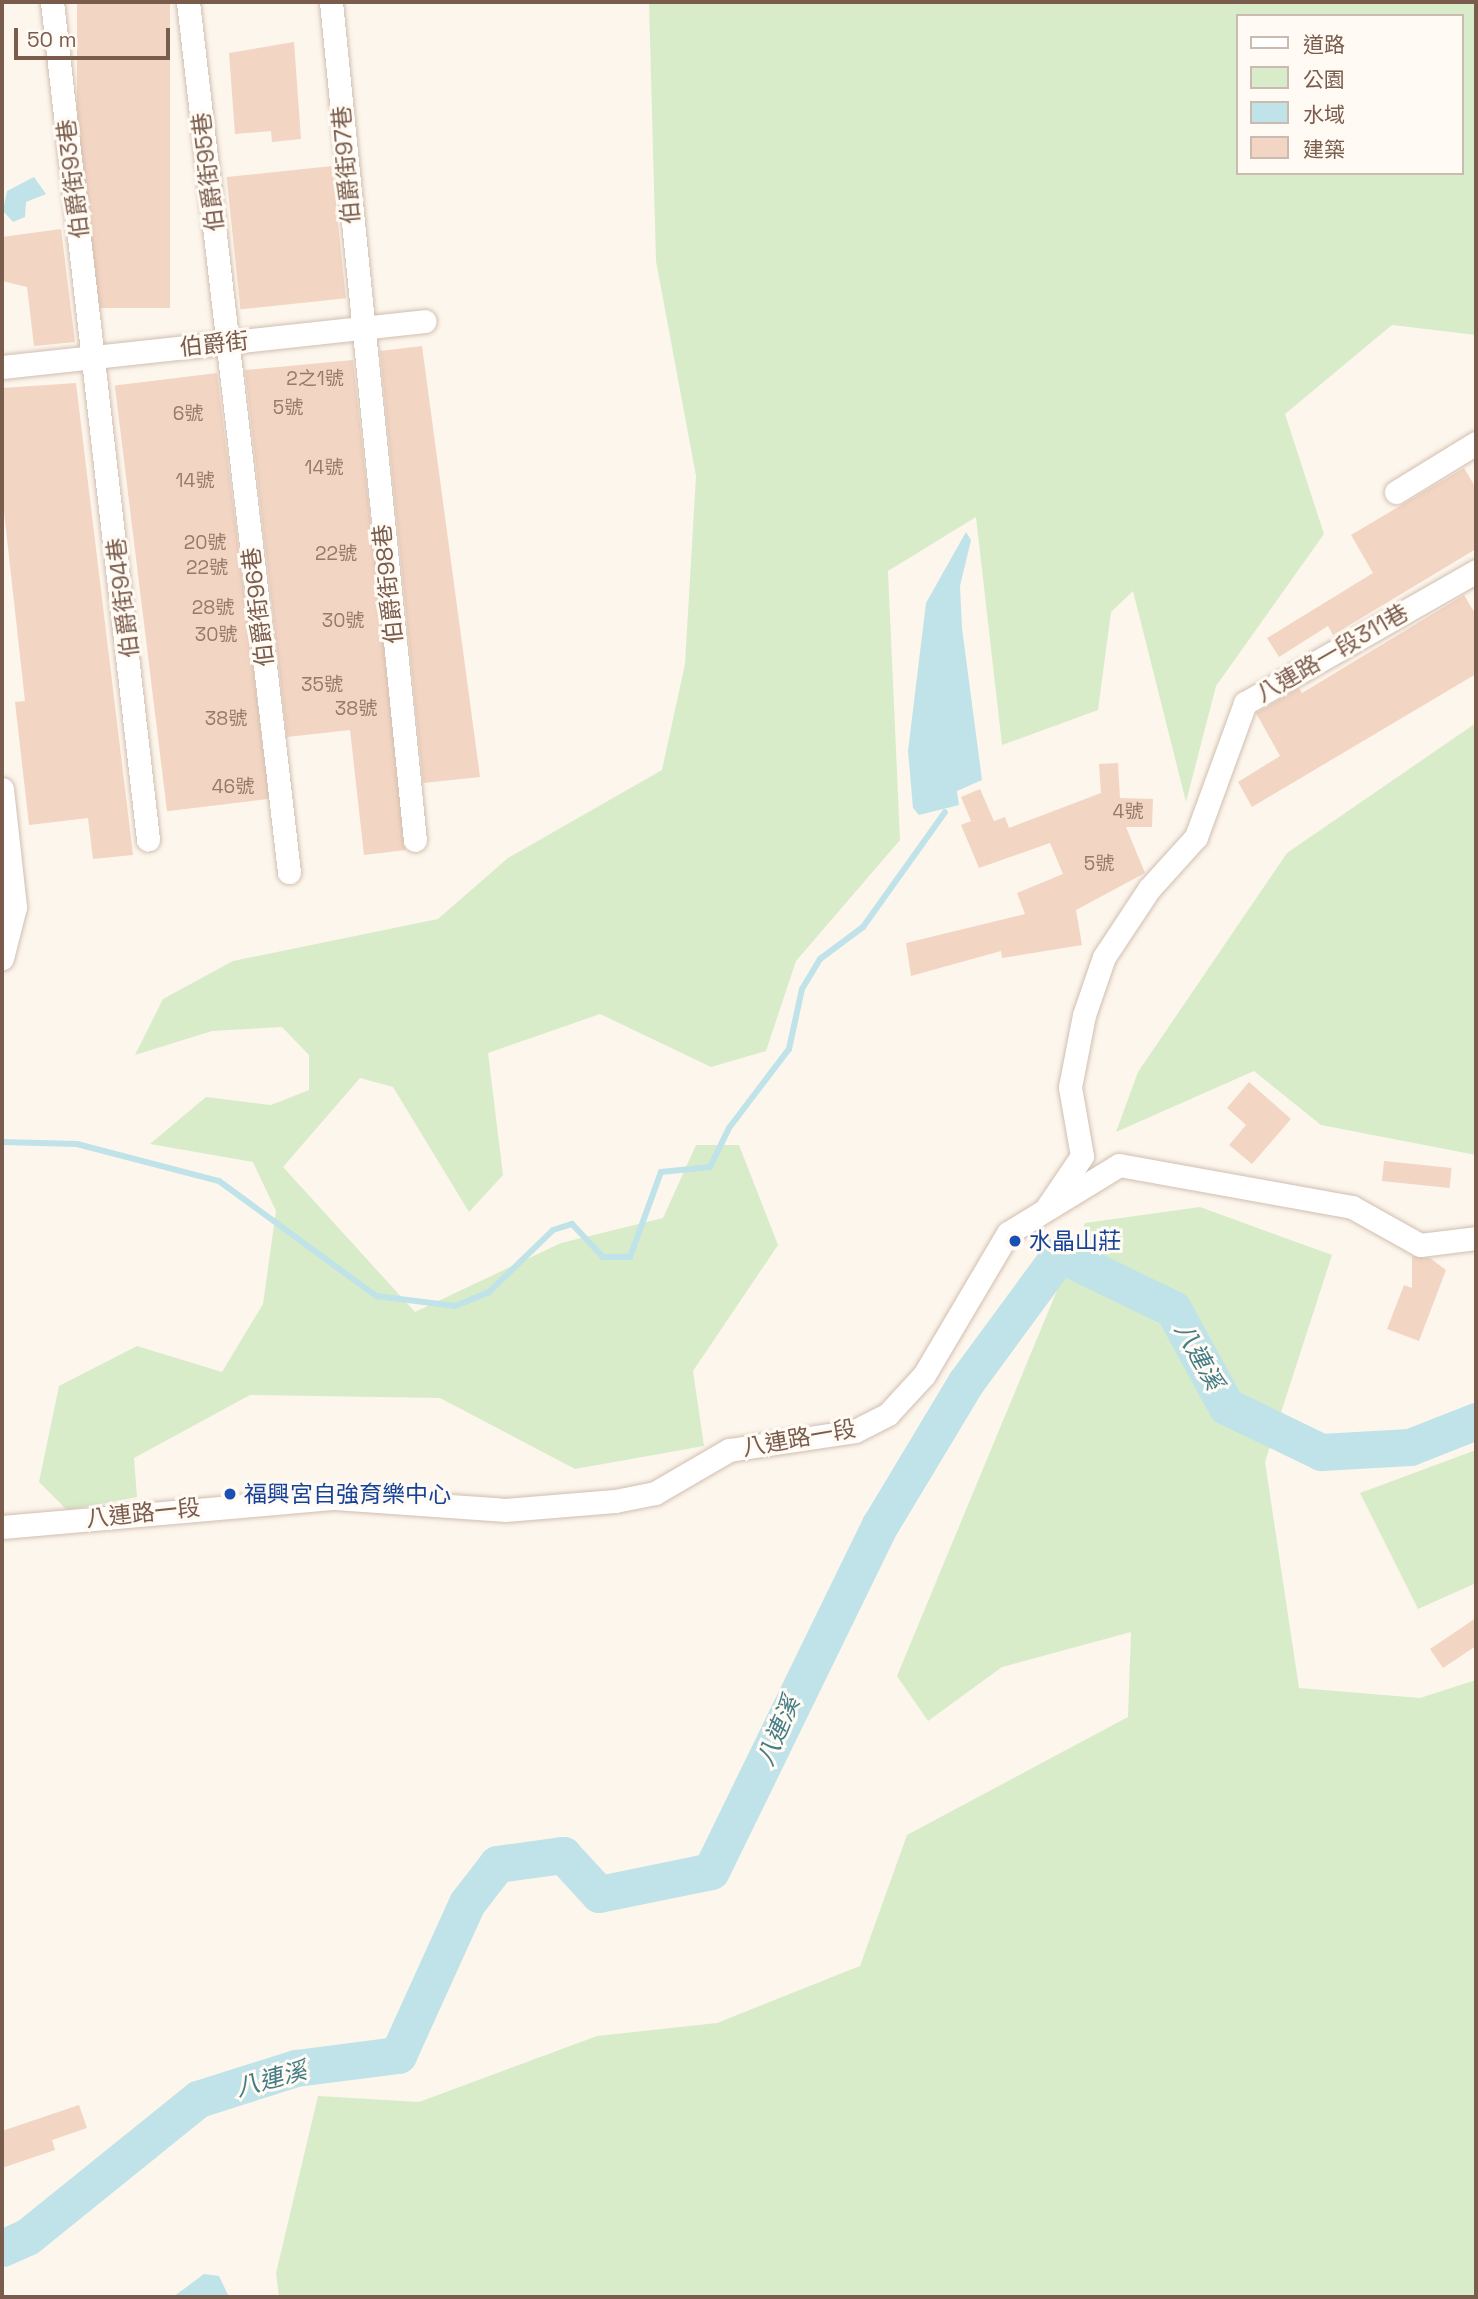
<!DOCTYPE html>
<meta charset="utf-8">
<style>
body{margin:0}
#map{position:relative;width:1478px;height:2299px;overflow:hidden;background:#fdf6ec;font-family:"Space Grotesk","Noto Sans TC",sans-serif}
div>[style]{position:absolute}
.green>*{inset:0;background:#d8ecc9}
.water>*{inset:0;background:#bfe3e8}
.stream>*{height:6px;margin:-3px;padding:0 3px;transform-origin:3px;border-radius:3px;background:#bfe3e8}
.river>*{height:37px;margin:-18.5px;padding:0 18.5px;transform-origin:18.5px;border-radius:18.5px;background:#bfe3e8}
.building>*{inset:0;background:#f3d5c3;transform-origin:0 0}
.roads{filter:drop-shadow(0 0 2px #d1beb0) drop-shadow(0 0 2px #d1beb0)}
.minor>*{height:23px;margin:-11.5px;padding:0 11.5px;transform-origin:11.5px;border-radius:11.5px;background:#fff}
.dots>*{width:19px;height:19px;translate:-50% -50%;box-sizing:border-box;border:4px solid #fffaf3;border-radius:50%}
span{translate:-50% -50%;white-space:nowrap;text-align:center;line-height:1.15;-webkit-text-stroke:6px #fffaf3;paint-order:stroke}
.number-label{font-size:19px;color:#987a6a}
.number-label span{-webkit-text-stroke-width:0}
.street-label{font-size:23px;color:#7a5c4d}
.transit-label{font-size:23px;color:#164399}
.left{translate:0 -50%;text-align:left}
.water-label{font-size:24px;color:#437c86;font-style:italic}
.frame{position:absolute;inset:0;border:4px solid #7a5c4d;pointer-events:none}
.legend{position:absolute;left:1236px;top:14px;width:228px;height:161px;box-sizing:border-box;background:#fffaf3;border:2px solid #cabbb1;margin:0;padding:9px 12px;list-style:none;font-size:21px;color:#7a5c4d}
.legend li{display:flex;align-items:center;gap:14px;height:35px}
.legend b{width:35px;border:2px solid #cabbb1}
.scale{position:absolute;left:14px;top:28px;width:156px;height:32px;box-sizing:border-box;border:4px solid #7a5c4d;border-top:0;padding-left:9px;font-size:21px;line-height:24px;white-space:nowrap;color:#7a5c4d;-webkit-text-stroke:5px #fffaf3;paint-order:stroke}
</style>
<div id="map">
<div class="green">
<div style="clip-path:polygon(evenodd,649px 2px,1476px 2px,1476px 335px,1392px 325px,1285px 414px,1324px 534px,1216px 686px,1186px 802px,1133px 591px,1111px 612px,1098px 710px,1002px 745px,976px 517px,888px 571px,900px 840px,796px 961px,766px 1051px,711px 1067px,600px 1014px,488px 1053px,503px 1175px,469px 1212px,393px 1087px,360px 1078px,283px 1167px,415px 1312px,561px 1243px,663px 1218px,696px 1145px,739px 1145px,778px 1245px,693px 1371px,704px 1446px,575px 1469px,440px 1398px,250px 1395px,134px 1458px,137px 1497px,67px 1510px,39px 1482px,59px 1386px,137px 1346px,222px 1372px,263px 1304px,276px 1211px,253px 1162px,150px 1144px,206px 1097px,271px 1105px,309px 1090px,309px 1055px,282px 1027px,212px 1031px,135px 1055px,163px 999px,233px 961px,438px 919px,508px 858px,662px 770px,685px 664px,696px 476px,656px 261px,649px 2px,1238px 16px,1462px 16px,1462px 173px,1238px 173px,1238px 16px)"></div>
<div style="clip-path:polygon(1476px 723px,1476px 1155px,1321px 1125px,1254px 1071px,1116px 1132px,1138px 1072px,1287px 853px)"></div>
<div style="clip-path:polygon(1200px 1207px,1332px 1255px,1265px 1462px,1299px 1688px,1420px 1698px,1476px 1680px,1476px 2297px,279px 2297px,276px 2273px,318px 2096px,419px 2102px,597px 2036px,717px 2023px,860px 1966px,907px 1835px,1128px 1717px,1131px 1632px,1002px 1667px,928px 1721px,897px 1676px,1085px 1223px)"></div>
<div style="clip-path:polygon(1476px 1450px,1476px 1583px,1418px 1609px,1360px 1493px)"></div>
</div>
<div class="water">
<div style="clip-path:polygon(34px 177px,46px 194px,26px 202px,25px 217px,13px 222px,3px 211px,7px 191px)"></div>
<div style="clip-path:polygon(966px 532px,971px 540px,960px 586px,962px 628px,982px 780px,957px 791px,959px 805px,919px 815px,913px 808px,908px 751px,926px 603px)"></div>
<div style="clip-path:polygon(204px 2274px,219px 2276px,229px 2297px,173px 2297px)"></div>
</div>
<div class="stream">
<div style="left:2px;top:1142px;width:75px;rotate:1.5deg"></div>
<div style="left:77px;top:1144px;width:147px;rotate:14.6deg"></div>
<div style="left:219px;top:1181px;width:195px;rotate:36.2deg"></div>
<div style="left:376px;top:1296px;width:80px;rotate:7.2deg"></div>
<div style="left:455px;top:1306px;width:37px;rotate:-22deg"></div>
<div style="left:489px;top:1292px;width:89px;rotate:-44.1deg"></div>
<div style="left:553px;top:1230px;width:20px;rotate:-18deg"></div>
<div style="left:572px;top:1224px;width:45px;rotate:46.8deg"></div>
<div style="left:603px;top:1257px;width:27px"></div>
<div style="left:630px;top:1257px;width:90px;rotate:-70deg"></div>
<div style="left:661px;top:1172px;width:49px;rotate:-5.8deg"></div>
<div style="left:710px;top:1167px;width:43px;rotate:-64deg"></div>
<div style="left:729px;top:1128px;width:99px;rotate:-52.8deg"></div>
<div style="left:789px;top:1049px;width:61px;rotate:-77.8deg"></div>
<div style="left:802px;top:989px;width:35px;rotate:-59deg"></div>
<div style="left:820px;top:959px;width:54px;rotate:-36.7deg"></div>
<div style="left:863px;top:927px;width:141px;rotate:-54.5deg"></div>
</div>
<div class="river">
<div style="left:2px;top:2248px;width:27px;rotate:-24deg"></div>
<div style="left:27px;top:2237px;width:220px;rotate:-38.9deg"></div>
<div style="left:198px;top:2099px;width:103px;rotate:-17.6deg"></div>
<div style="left:296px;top:2068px;width:103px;rotate:-7.3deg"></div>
<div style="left:398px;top:2055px;width:167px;rotate:-65.6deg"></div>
<div style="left:467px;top:1903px;width:49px;rotate:-52.4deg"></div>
<div style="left:497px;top:1864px;width:67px;rotate:-7.8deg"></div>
<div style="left:563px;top:1855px;width:53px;rotate:47.3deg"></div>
<div style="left:599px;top:1894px;width:114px;rotate:-11.6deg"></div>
<div style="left:711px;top:1871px;width:385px;rotate:-64deg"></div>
<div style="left:880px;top:1525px;width:167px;rotate:-59deg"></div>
<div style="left:966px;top:1382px;width:159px;rotate:-53.7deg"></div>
<div style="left:1060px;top:1254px;width:126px;rotate:26deg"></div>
<div style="left:1173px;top:1309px;width:111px;rotate:61.3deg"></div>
<div style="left:1226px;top:1406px;width:106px;rotate:25.8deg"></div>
<div style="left:1321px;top:1452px;width:89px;rotate:-3.2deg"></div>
<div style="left:1410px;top:1447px;width:71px;rotate:-21.5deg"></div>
</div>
<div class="building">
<div style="left:77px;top:2px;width:93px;height:306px"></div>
<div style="clip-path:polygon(294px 42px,301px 139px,272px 142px,271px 131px,235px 134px,229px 53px)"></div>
<div style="left:332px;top:166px;width:133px;height:106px;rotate:84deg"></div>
<div style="clip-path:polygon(61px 229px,75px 342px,34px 346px,27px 287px,2px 281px,2px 237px)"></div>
<div style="clip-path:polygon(422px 346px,480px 777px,423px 783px,380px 351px)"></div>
<div style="clip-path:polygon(353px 360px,406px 850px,364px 855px,350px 730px,287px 737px,245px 370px)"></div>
<div style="left:217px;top:373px;width:429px;height:103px;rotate:83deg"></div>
<div style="clip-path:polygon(76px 383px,133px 855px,93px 859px,88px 818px,29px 825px,15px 702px,25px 701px,2px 494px,2px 388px)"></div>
<div style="clip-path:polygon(1464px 468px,1476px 488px,1476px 549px,1333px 635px,1328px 626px,1279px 657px,1267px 638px,1373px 573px,1351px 535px)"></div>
<div style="clip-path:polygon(1464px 595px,1476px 615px,1476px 674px,1252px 807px,1238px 782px,1280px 756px,1256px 713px,1299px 688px,1302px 693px)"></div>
<div style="clip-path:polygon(1118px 763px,1120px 798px,1153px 799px,1152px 827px,1126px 827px,1145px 873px,1076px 910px,1082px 945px,1002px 958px,1001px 951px,911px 976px,906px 943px,1025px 914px,1017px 893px,1063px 874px,1050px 843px,979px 868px,961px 825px,971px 821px,961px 797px,980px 789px,994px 821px,1005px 817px,1009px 828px,1101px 793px,1099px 764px)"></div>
<div style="clip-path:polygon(1249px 1082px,1291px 1119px,1252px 1164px,1229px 1145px,1246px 1125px,1227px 1108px)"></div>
<div style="left:1384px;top:1161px;width:68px;height:20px;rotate:6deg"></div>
<div style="clip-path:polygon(1412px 1256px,1430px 1258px,1446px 1270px,1419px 1341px,1387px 1329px,1404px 1285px,1412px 1288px)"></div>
<div style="clip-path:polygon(1476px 1618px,1476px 1646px,1443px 1668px,1430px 1649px)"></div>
<div style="clip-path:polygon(79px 2105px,87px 2128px,52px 2140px,55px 2150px,2px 2168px,2px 2131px)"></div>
</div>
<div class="roads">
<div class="minor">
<div style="left:52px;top:2px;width:843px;rotate:83.46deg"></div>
<div style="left:188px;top:2px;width:876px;rotate:83.38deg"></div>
<div style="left:331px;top:2px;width:842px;rotate:84.28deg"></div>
<div style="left:2px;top:367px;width:425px;rotate:-6.2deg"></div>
<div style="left:1396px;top:492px;width:94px;rotate:-31.5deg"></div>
<div style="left:2px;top:789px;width:119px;rotate:83.7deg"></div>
<div style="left:15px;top:907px;width:53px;rotate:104.3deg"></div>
<div style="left:1046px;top:1209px;width:64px;rotate:-55.8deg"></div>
<div style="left:1082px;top:1156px;width:70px;rotate:-99.9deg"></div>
<div style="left:1070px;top:1087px;width:73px;rotate:-79deg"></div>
<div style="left:1084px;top:1015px;width:61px;rotate:-71deg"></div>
<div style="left:1104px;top:957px;width:82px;rotate:-56.5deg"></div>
<div style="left:1149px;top:889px;width:70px;rotate:-47.9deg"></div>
<div style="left:1196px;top:837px;width:143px;rotate:-69.9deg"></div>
<div style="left:1245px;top:703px;width:266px;rotate:-29.7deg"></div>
<div style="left:2px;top:1527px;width:334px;rotate:-5deg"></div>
<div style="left:335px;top:1498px;width:170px;rotate:4deg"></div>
<div style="left:505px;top:1510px;width:110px;rotate:-4.7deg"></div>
<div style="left:615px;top:1501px;width:41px;rotate:-11.3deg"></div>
<div style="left:655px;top:1493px;width:86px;rotate:-30.2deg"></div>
<div style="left:729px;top:1450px;width:127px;rotate:-8.6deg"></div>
<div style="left:855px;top:1431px;width:37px;rotate:-27deg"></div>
<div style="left:888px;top:1414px;width:53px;rotate:-47.3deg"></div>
<div style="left:924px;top:1375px;width:165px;rotate:-59.4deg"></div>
<div style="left:1008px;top:1233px;width:130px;rotate:-31.5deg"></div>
<div style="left:1119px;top:1165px;width:237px;rotate:10.2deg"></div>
<div style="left:1352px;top:1207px;width:78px;rotate:29.2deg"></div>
<div style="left:1420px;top:1245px;width:56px;rotate:-7.1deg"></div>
</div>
</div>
<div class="dots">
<div style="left:1015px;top:1241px;background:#1a4fb4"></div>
<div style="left:230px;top:1494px;background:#1a4fb4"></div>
</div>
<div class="number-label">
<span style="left:315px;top:379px">2之1號</span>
<span style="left:288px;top:408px">5號</span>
<span style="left:188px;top:414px">6號</span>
<span style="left:324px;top:468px">14號</span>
<span style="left:195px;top:481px">14號</span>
<span style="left:205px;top:543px">20號</span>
<span style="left:336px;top:554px">22號</span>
<span style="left:207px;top:568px">22號</span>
<span style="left:213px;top:608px">28號</span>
<span style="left:343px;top:621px">30號</span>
<span style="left:216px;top:635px">30號</span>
<span style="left:322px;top:685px">35號</span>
<span style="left:356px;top:709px">38號</span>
<span style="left:226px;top:719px">38號</span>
<span style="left:233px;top:787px">46號</span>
<span style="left:1128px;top:812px">4號</span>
<span style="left:1099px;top:864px">5號</span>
</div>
<div class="street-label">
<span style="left:346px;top:165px;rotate:-95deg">伯爵街97巷</span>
<span style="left:208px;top:172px;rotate:-97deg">伯爵街95巷</span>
<span style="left:73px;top:179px;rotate:-97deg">伯爵街93巷</span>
<span style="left:214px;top:344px;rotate:-6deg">伯爵街</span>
<span style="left:388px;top:584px;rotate:-96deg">伯爵街98巷</span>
<span style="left:123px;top:598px;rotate:-97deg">伯爵街94巷</span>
<span style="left:258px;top:607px;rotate:-97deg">伯爵街96巷</span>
<span style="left:1332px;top:653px;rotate:-30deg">八連路一段311巷</span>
<span style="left:799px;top:1438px;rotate:-10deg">八連路一段</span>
<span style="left:143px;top:1513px;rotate:-6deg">八連路一段</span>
</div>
<div class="transit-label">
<span class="left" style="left:1029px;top:1241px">水晶山莊</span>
<span class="left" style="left:244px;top:1494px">福興宮自強育樂中心</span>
</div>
<div class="water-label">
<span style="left:1199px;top:1356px;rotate:61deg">八連溪</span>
<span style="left:778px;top:1731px;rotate:-67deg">八連溪</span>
<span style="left:271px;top:2079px;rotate:-15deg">八連溪</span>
</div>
<div class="frame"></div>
<ul class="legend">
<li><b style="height:9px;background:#fff"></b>道路</li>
<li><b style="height:19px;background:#d8ecc9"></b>公園</li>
<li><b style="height:19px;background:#bfe3e8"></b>水域</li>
<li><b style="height:19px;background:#f3d5c3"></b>建築</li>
</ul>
<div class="scale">50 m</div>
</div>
